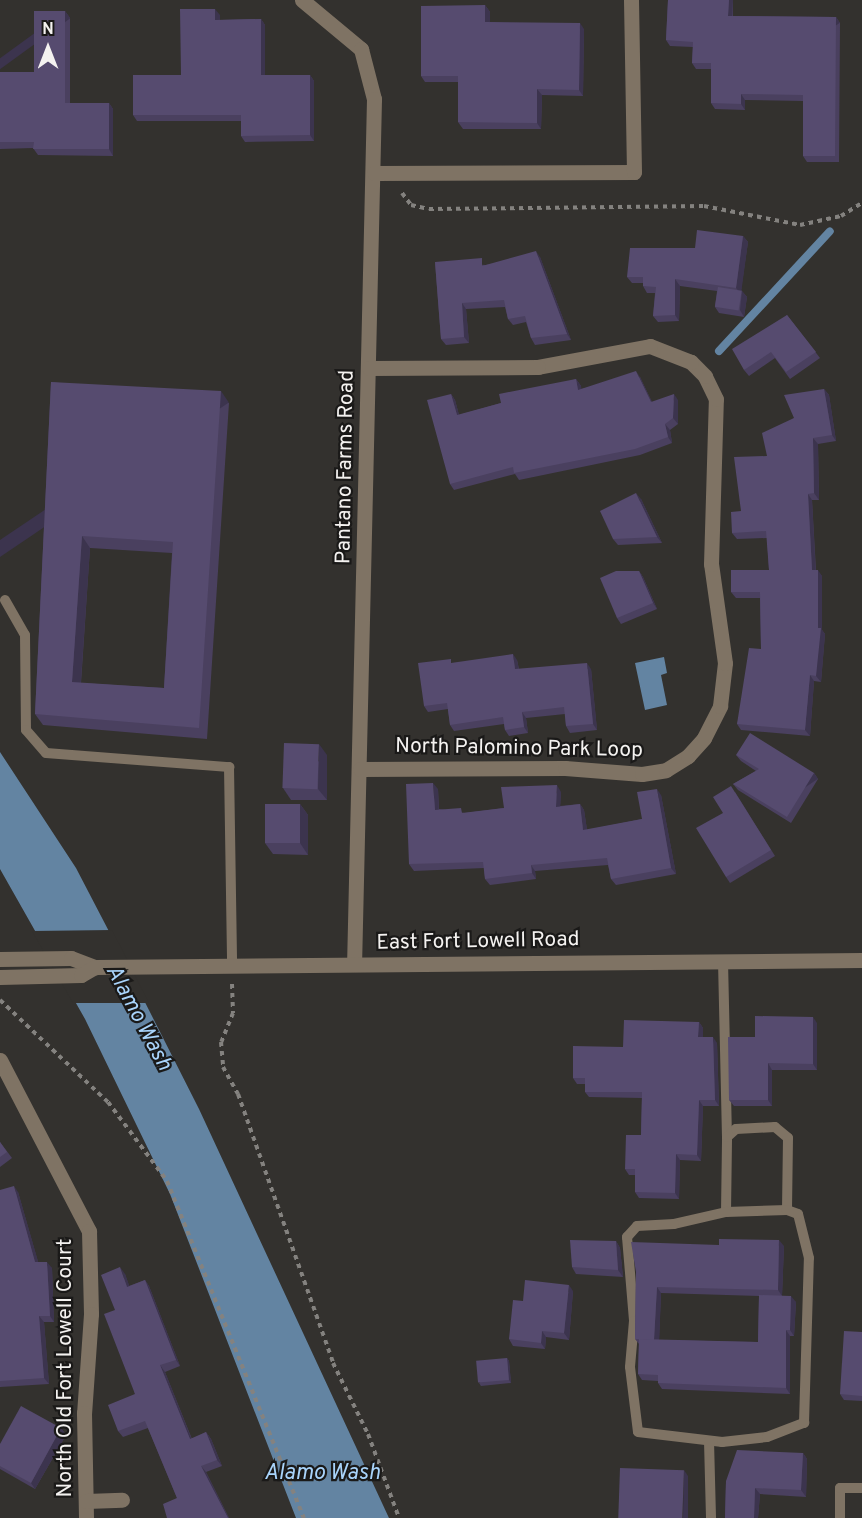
<!DOCTYPE html>
<style>
body{margin:0}
#map{position:relative;width:862px;height:1518px;overflow:hidden;background:#33312e;font-family:Overpass,sans-serif}
div>[style]{position:absolute}
.water>*{inset:0;background:#6384a2}
.pier>*{inset:0;background:#33312e}
.stream>*{height:8px;margin:-4px;padding:0 4px;transform-origin:4px;border-radius:4px;background:#6384a2}
.path>*{height:4px;margin-top:-2px;transform-origin:0;background:repeating-linear-gradient(90deg,#84827f 0 4.5px,transparent 0 9px)}
.service>*{height:10px;margin:-5px;padding:0 5px;transform-origin:5px;border-radius:5px;background:#7f7364}
.minor>*{height:15px;margin:-7.5px;padding:0 7.5px;transform-origin:7.5px;border-radius:7.5px;background:#7f7364}
.tertiary>*{height:15px;margin:-7.5px;padding:0 7.5px;transform-origin:7.5px;border-radius:7.5px;background:#7f7364}
.wall>*{inset:0;background:#4a405f}
.shaded-wall>*{inset:0;background:#3c344e;transform-origin:0 0}
.building>*{inset:0;background:#564b6f;transform-origin:0 0}
span{translate:-50% -50%;white-space:nowrap;text-align:center;line-height:1.15;-webkit-text-stroke:4.5px #1a1918;paint-order:stroke}
.street-label{font-size:21px;color:#f4f2f0}
.water-label{font-size:22px;color:#a9d4fb;font-style:italic}
.north{position:absolute;left:18px;top:18px;width:60px;height:60px;-webkit-text-stroke:4px #1a1918;paint-order:stroke;rotate:0deg;font-size:16px;font-weight:700;line-height:24px;text-align:center;color:#f4f2f0}
.north::after{content:'';display:block;margin:auto;width:21px;height:27px;background:#f4f2f0;clip-path:polygon(50% 0,100% 100%,50% 72%,0 100%)}
</style>
<div id="map">
<div class="water">
<div style="clip-path:polygon(664px 657px,667px 673px,661px 675px,667px 705px,645px 710px,635px 663px)"></div>
<div style="clip-path:polygon(0 752px,76px 868px,114px 941px,199px 1109px,389px 1518px,296px 1518px,170px 1194px,85px 1019px,0 869px)"></div>
</div>
<div class="pier">
<div style="clip-path:polygon(112px 930px,149px 1003px,73px 1003px,32px 931px)"></div>
</div>
<div class="stream">
<div style="left:719px;top:351px;width:163px;rotate:-47.2deg"></div>
</div>
<div class="path">
<div style="left:402px;top:193px;width:15px;rotate:53deg"></div>
<div style="left:411px;top:205px;width:18px;rotate:13deg"></div>
<div style="left:429px;top:209px;width:275px;rotate:-0.6deg"></div>
<div style="left:704px;top:206px;width:98px;rotate:11.2deg"></div>
<div style="left:800px;top:225px;width:42px;rotate:-12.4deg"></div>
<div style="left:841px;top:216px;width:25px;rotate:-32deg"></div>
<div style="left:232px;top:984px;width:29px;rotate:88deg"></div>
<div style="left:233px;top:1013px;width:31px;rotate:112deg"></div>
<div style="left:221px;top:1042px;width:25px;rotate:85deg"></div>
<div style="left:223px;top:1067px;width:31px;rotate:61deg"></div>
<div style="left:238px;top:1094px;width:285px;rotate:70.5deg"></div>
<div style="left:333px;top:1363px;width:79px;rotate:63.8deg"></div>
<div style="left:368px;top:1434px;width:90px;rotate:69.7deg"></div>
<div style="left:0;top:1000px;width:149px;rotate:43.4deg"></div>
<div style="left:108px;top:1102px;width:99px;rotate:53.2deg"></div>
<div style="left:167px;top:1181px;width:364px;rotate:67.9deg"></div>
</div>
<div class="service">
<div style="left:5px;top:600px;width:40px;rotate:60.3deg"></div>
<div style="left:25px;top:635px;width:95px;rotate:89.4deg"></div>
<div style="left:26px;top:730px;width:30px;rotate:49deg"></div>
<div style="left:46px;top:753px;width:184px;rotate:4.4deg"></div>
<div style="left:229px;top:767px;width:198px;rotate:89.1deg"></div>
<div style="left:723px;top:961px;width:176px;rotate:88.7deg"></div>
<div style="left:726px;top:1212px;width:75px;rotate:-89.2deg"></div>
<div style="left:727px;top:1137px;width:12px;rotate:-42deg"></div>
<div style="left:736px;top:1129px;width:39px;rotate:-3deg"></div>
<div style="left:775px;top:1127px;width:17px;rotate:40deg"></div>
<div style="left:788px;top:1138px;width:72px;rotate:90.8deg"></div>
<div style="left:787px;top:1210px;width:61px;rotate:178.1deg"></div>
<div style="left:726px;top:1212px;width:53px;rotate:167deg"></div>
<div style="left:674px;top:1224px;width:37px;rotate:177deg"></div>
<div style="left:637px;top:1226px;width:15px;rotate:132deg"></div>
<div style="left:627px;top:1237px;width:84px;rotate:85.2deg"></div>
<div style="left:634px;top:1321px;width:46px;rotate:95deg"></div>
<div style="left:630px;top:1367px;width:65px;rotate:83deg"></div>
<div style="left:638px;top:1432px;width:85px;rotate:6.8deg"></div>
<div style="left:722px;top:1442px;width:45px;rotate:-6.3deg"></div>
<div style="left:767px;top:1437px;width:40px;rotate:-21deg"></div>
<div style="left:804px;top:1423px;width:165px;rotate:-88.3deg"></div>
<div style="left:809px;top:1258px;width:45px;rotate:-104deg"></div>
<div style="left:798px;top:1214px;width:12px;rotate:-160deg"></div>
<div style="left:709px;top:1441px;width:77px;rotate:88.5deg"></div>
<div style="left:840px;top:1518px;width:30px;rotate:-90deg"></div>
<div style="left:840px;top:1488px;width:22px"></div>
</div>
<div class="minor">
<div style="left:302px;top:0;width:77px;rotate:39.7deg"></div>
<div style="left:361px;top:49px;width:52px;rotate:75.4deg"></div>
<div style="left:374px;top:99px;width:865px;rotate:91.32deg"></div>
<div style="left:374px;top:173px;width:260px;rotate:-0.2deg"></div>
<div style="left:634px;top:172px;width:172px;rotate:-91deg"></div>
<div style="left:360px;top:769px;width:205px;rotate:-0.3deg"></div>
<div style="left:565px;top:768px;width:77px;rotate:4.5deg"></div>
<div style="left:642px;top:774px;width:24px;rotate:-9deg"></div>
<div style="left:666px;top:770px;width:26px;rotate:-32deg"></div>
<div style="left:688px;top:756px;width:24px;rotate:-48deg"></div>
<div style="left:704px;top:738px;width:36px;rotate:-63deg"></div>
<div style="left:720px;top:706px;width:43px;rotate:-83.4deg"></div>
<div style="left:725px;top:663px;width:100px;rotate:-98deg"></div>
<div style="left:711px;top:564px;width:165px;rotate:-88.3deg"></div>
<div style="left:716px;top:399px;width:25px;rotate:-116deg"></div>
<div style="left:705px;top:376px;width:20px;rotate:-135deg"></div>
<div style="left:691px;top:362px;width:44px;rotate:-158.7deg"></div>
<div style="left:650px;top:346px;width:114px;rotate:169.4deg"></div>
<div style="left:538px;top:367px;width:169px;rotate:179.7deg"></div>
<div style="left:0;top:1060px;width:193px;rotate:62.5deg"></div>
<div style="left:89px;top:1231px;width:83px;rotate:88.6deg"></div>
<div style="left:91px;top:1314px;width:99px;rotate:94deg"></div>
<div style="left:84px;top:1413px;width:105px;rotate:88.9deg"></div>
<div style="left:86px;top:1501px;width:36px;rotate:-2deg"></div>
</div>
<div class="tertiary">
<div style="left:0;top:959px;width:71px;rotate:-0.8deg"></div>
<div style="left:71px;top:958px;width:26px;rotate:21deg"></div>
<div style="left:95px;top:967px;width:767px;rotate:-0.52deg"></div>
<div style="left:0;top:977px;width:81px;rotate:-1.4deg"></div>
<div style="left:81px;top:975px;width:16px;rotate:-30deg"></div>
</div>
<div class="wall">
<div style="clip-path:polygon(668px 0,733px 0,733px 16px,836px 17px,840px 23px,839px 162px,807px 162px,803px 156px,803px 101px,745px 100px,745px 110px,715px 109px,711px 103px,711px 69px,696px 69px,692px 63px,693px 47px,670px 46px,666px 40px)"></div>
<div style="clip-path:polygon(485px 5px,490px 12px,490px 22px,584px 29px,583px 96px,542px 95px,541px 129px,463px 129px,458px 122px,458px 82px,425px 82px,421px 76px)"></div>
<div style="clip-path:polygon(65px 11px,70px 18px,70px 103px,109px 103px,113px 109px,113px 156px,38px 155px,33px 148px,0 149px,0 72px,34px 72px)"></div>
<div style="clip-path:polygon(220px 15px,220px 20px,261px 19px,265px 25px,265px 75px,310px 75px,314px 81px,314px 141px,245px 142px,241px 136px,241px 121px,137px 121px,133px 115px,181px 75px)"></div>
<div style="clip-path:polygon(743px 236px,748px 242px,741px 290px,747px 297px,744px 317px,719px 313px,715px 307px,717px 291px,680px 286px,679px 321px,658px 322px,653px 316px,655px 293px,647px 293px,643px 286px,643px 283px,632px 283px,627px 277px,695px 248px)"></div>
<div style="clip-path:polygon(540px 257px,571px 340px,535px 345px,531px 338px,526px 322px,513px 325px,508px 319px,505px 307px,466px 309px,469px 343px,446px 345px,441px 339px,435px 262px,486px 265px)"></div>
<div style="clip-path:polygon(787px 315px,820px 358px,790px 379px,775px 358px,749px 376px,744px 370px)"></div>
<div style="clip-path:polygon(640px 377px,652px 402px,678px 400px,678px 424px,670px 430px,672px 443px,640px 455px,519px 480px,515px 474px,454px 490px,450px 484px,451px 394px,455px 400px,459px 415px,501px 403px,576px 379px,581px 386px,581px 389px)"></div>
<div style="clip-path:polygon(evenodd,51px 382px,229px 403px,207px 739px,43px 725px,35px 714px,51px 382px,90px 548px,172px 553px,164px 688px,81px 683px,90px 548px)"></div>
<div style="clip-path:polygon(824px 389px,829px 395px,836px 441px,818px 444px,819px 500px,812px 500px,816px 570px,822px 576px,822px 630px,825px 634px,821px 682px,814px 681px,810px 736px,741px 730px,737px 724px,761px 649px,760px 598px,736px 598px,731px 592px,769px 570px,767px 538px,737px 539px,732px 533px,741px 511px,767px 456px,794px 418px)"></div>
<div style="clip-path:polygon(641px 499px,662px 543px,618px 545px,613px 539px)"></div>
<div style="clip-path:polygon(639px 571px,643px 577px,657px 609px,621px 624px,617px 618px)"></div>
<div style="clip-path:polygon(517px 660px,519px 669px,591px 669px,597px 730px,570px 733px,566px 726px,565px 714px,526px 718px,528px 733px,509px 736px,505px 730px,504px 724px,454px 731px,450px 725px,448px 709px,428px 712px,424px 706px,453px 663px)"></div>
<div style="clip-path:polygon(327px 755px,327px 800px,291px 800px,283px 788px)"></div>
<div style="clip-path:polygon(736px 755px,814px 773px,818px 779px,791px 823px,738px 790px,733px 784px,756px 771px,741px 761px)"></div>
<div style="clip-path:polygon(438px 789px,439px 809px,465px 813px,504px 808px,561px 792px,560px 806px,580px 804px,584px 810px,587px 830px,642px 819px,661px 795px,676px 874px,616px 885px,611px 879px,608px 865px,535px 871px,536px 879px,490px 885px,485px 879px,484px 868px,414px 871px,409px 864px)"></div>
<div style="clip-path:polygon(735px 792px,775px 856px,730px 883px,726px 877px,723px 813px)"></div>
<div style="clip-path:polygon(300px 804px,308px 815px,308px 855px,273px 854px,265px 843px)"></div>
<div style="clip-path:polygon(699px 1022px,703px 1028px,703px 1037px,717px 1043px,719px 1106px,703px 1106px,701px 1161px,680px 1160px,679px 1199px,639px 1198px,635px 1192px,635px 1175px,629px 1175px,625px 1169px,641px 1135px,642px 1098px,589px 1097px,585px 1092px,585px 1084px,577px 1084px,573px 1078px,623px 1047px)"></div>
<div style="clip-path:polygon(817px 1023px,817px 1070px,772px 1070px,772px 1106px,734px 1106px,729px 1100px,755px 1037px)"></div>
<div style="clip-path:polygon(0 1142px,12px 1158px,0 1167px)"></div>
<div style="clip-path:polygon(0 1190px,18px 1192px,38px 1262px,52px 1268px,54px 1322px,44px 1322px,49px 1384px,0 1387px)"></div>
<div style="clip-path:polygon(616px 1241px,620px 1248px,623px 1277px,576px 1274px,572px 1267px)"></div>
<div style="clip-path:polygon(evenodd,719px 1245px,784px 1246px,782px 1296px,796px 1302px,794px 1336px,790px 1336px,790px 1394px,662px 1389px,658px 1383px,658px 1381px,642px 1380px,638px 1374px,639px 1344px,635px 1339px,636px 1272px,719px 1245px,661px 1293px,759px 1296px,758px 1342px,659px 1340px,661px 1293px)"></div>
<div style="clip-path:polygon(125px 1274px,129px 1286px,145px 1280px,149px 1286px,180px 1366px,165px 1372px,192px 1439px,206px 1432px,211px 1439px,222px 1466px,206px 1472px,229px 1518px,167px 1518px,177px 1498px,148px 1428px,123px 1437px,118px 1431px,135px 1394px,115px 1310px)"></div>
<div style="clip-path:polygon(573px 1291px,569px 1340px,546px 1337px,545px 1349px,513px 1346px,509px 1339px,523px 1301px)"></div>
<div style="clip-path:polygon(862px 1332px,862px 1401px,844px 1400px,840px 1394px)"></div>
<div style="clip-path:polygon(507px 1358px,509px 1361px,511px 1383px,481px 1386px,479px 1383px)"></div>
<div style="clip-path:polygon(61px 1428px,66px 1435px,35px 1489px,0 1469px,0 1444px)"></div>
<div style="clip-path:polygon(803px 1453px,807px 1459px,806px 1497px,760px 1494px,758px 1518px,725px 1518px,726px 1481px)"></div>
</div>
<div class="shaded-wall">
<div style="clip-path:polygon(729px 0,733px 0,732px 22px,728px 16px)"></div>
<div style="clip-path:polygon(485px 5px,490px 12px,490px 28px,485px 22px)"></div>
<div style="clip-path:polygon(215px 9px,220px 15px,220px 26px,215px 20px)"></div>
<div style="left:65px;top:11px;width:9px;height:92px;rotate:54deg"></div>
<div style="left:836px;top:17px;width:7px;height:139px;rotate:56deg"></div>
<div style="clip-path:polygon(261px 19px,265px 25px,265px 82px,261px 75px)"></div>
<div style="clip-path:polygon(580px 23px,584px 29px,583px 96px,579px 90px)"></div>
<div style="clip-path:polygon(310px 75px,314px 81px,314px 141px,310px 135px)"></div>
<div style="clip-path:polygon(537px 89px,542px 95px,541px 129px,537px 123px)"></div>
<div style="clip-path:polygon(741px 94px,745px 100px,745px 110px,741px 104px)"></div>
<div style="clip-path:polygon(109px 103px,113px 109px,113px 156px,109px 149px)"></div>
<div style="clip-path:polygon(743px 236px,748px 242px,741px 294px,736px 288px)"></div>
<div style="clip-path:polygon(536px 251px,540px 257px,571px 340px,567px 334px)"></div>
<div style="clip-path:polygon(675px 279px,680px 286px,679px 321px,675px 315px)"></div>
<div style="clip-path:polygon(742px 291px,747px 297px,744px 317px,740px 310px)"></div>
<div style="clip-path:polygon(462px 303px,466px 309px,469px 343px,464px 337px)"></div>
<div style="clip-path:polygon(636px 371px,640px 377px,655px 409px,651px 402px)"></div>
<div style="clip-path:polygon(576px 379px,581px 386px,583px 396px,578px 390px)"></div>
<div style="clip-path:polygon(824px 389px,829px 395px,836px 441px,832px 435px)"></div>
<div style="left:221px;top:391px;width:14px;height:338px;rotate:56deg"></div>
<div style="clip-path:polygon(451px 394px,455px 400px,461px 422px,457px 415px)"></div>
<div style="clip-path:polygon(674px 394px,678px 400px,678px 424px,673px 418px)"></div>
<div style="clip-path:polygon(665px 424px,670px 430px,672px 443px,668px 437px)"></div>
<div style="clip-path:polygon(813px 438px,818px 444px,819px 500px,814px 493px)"></div>
<div style="clip-path:polygon(636px 493px,641px 499px,662px 543px,657px 537px)"></div>
<div style="clip-path:polygon(808px 494px,812px 500px,816px 576px,812px 570px)"></div>
<div style="clip-path:polygon(82px 536px,90px 548px,80px 694px,72px 682px)"></div>
<div style="clip-path:polygon(818px 570px,822px 576px,822px 630px,825px 634px,821px 682px,816px 676px,818px 628px)"></div>
<div style="clip-path:polygon(639px 571px,643px 577px,657px 609px,653px 603px)"></div>
<div style="clip-path:polygon(513px 654px,517px 660px,520px 675px,515px 669px)"></div>
<div style="clip-path:polygon(587px 663px,591px 669px,597px 730px,593px 724px)"></div>
<div style="clip-path:polygon(810px 675px,814px 681px,810px 736px,805px 730px)"></div>
<div style="clip-path:polygon(522px 712px,526px 718px,528px 733px,524px 727px)"></div>
<div style="clip-path:polygon(319px 744px,327px 755px,327px 800px,318px 789px)"></div>
<div style="left:814px;top:773px;width:7px;height:52px;rotate:56deg"></div>
<div style="clip-path:polygon(433px 783px,438px 789px,439px 816px,435px 810px)"></div>
<div style="clip-path:polygon(557px 785px,561px 792px,560px 813px,556px 807px)"></div>
<div style="clip-path:polygon(657px 789px,661px 795px,676px 874px,671px 868px)"></div>
<div style="clip-path:polygon(300px 804px,308px 815px,308px 855px,300px 843px)"></div>
<div style="clip-path:polygon(580px 804px,584px 810px,588px 836px,583px 830px)"></div>
<div style="clip-path:polygon(531px 865px,535px 871px,536px 879px,532px 873px)"></div>
<div style="clip-path:polygon(813px 1017px,817px 1023px,817px 1070px,813px 1064px)"></div>
<div style="clip-path:polygon(699px 1022px,703px 1028px,703px 1043px,698px 1037px)"></div>
<div style="clip-path:polygon(713px 1037px,717px 1043px,719px 1106px,715px 1100px)"></div>
<div style="clip-path:polygon(768px 1063px,772px 1070px,772px 1106px,768px 1100px)"></div>
<div style="clip-path:polygon(699px 1100px,703px 1106px,701px 1161px,697px 1155px)"></div>
<div style="clip-path:polygon(676px 1154px,680px 1160px,679px 1199px,675px 1193px)"></div>
<div style="clip-path:polygon(14px 1186px,18px 1192px,40px 1268px,35px 1262px)"></div>
<div style="clip-path:polygon(779px 1240px,784px 1246px,782px 1296px,778px 1290px)"></div>
<div style="clip-path:polygon(616px 1241px,620px 1248px,623px 1277px,618px 1270px)"></div>
<div style="clip-path:polygon(47px 1262px,52px 1268px,54px 1322px,50px 1316px)"></div>
<div style="clip-path:polygon(120px 1267px,125px 1274px,132px 1293px,127px 1287px)"></div>
<div style="clip-path:polygon(145px 1280px,149px 1286px,180px 1366px,176px 1360px)"></div>
<div style="clip-path:polygon(569px 1285px,573px 1291px,569px 1340px,564px 1333px)"></div>
<div style="clip-path:polygon(657px 1287px,661px 1293px,659px 1346px,654px 1340px)"></div>
<div style="clip-path:polygon(791px 1296px,796px 1302px,794px 1336px,790px 1330px)"></div>
<div style="clip-path:polygon(39px 1316px,44px 1322px,49px 1384px,44px 1378px)"></div>
<div style="clip-path:polygon(786px 1330px,790px 1336px,790px 1394px,786px 1388px)"></div>
<div style="clip-path:polygon(542px 1331px,546px 1337px,545px 1349px,541px 1343px)"></div>
<div style="clip-path:polygon(507px 1358px,509px 1361px,511px 1383px,509px 1380px)"></div>
<div style="clip-path:polygon(160px 1365px,165px 1372px,194px 1445px,190px 1439px)"></div>
<div style="clip-path:polygon(61px 1428px,66px 1435px,35px 1489px,31px 1483px)"></div>
<div style="clip-path:polygon(206px 1432px,211px 1439px,222px 1466px,217px 1460px)"></div>
<div style="clip-path:polygon(803px 1453px,807px 1459px,806px 1497px,801px 1490px)"></div>
<div style="clip-path:polygon(201px 1466px,206px 1472px,229px 1518px,228px 1518px)"></div>
<div style="clip-path:polygon(684px 1470px,688px 1476px,688px 1518px,683px 1518px)"></div>
<div style="clip-path:polygon(755px 1488px,760px 1494px,758px 1518px,754px 1518px)"></div>
</div>
<div class="building">
<div style="clip-path:polygon(668px 0,729px 0,728px 16px,836px 17px,835px 156px,803px 156px,803px 95px,741px 94px,741px 104px,711px 103px,711px 63px,692px 63px,693px 42px,666px 40px)"></div>
<div style="clip-path:polygon(485px 5px,485px 22px,580px 23px,579px 90px,537px 89px,537px 123px,458px 122px,458px 76px,421px 76px,421px 6px)"></div>
<div style="clip-path:polygon(180px 9px,215px 9px,215px 20px,261px 19px,261px 75px,310px 75px,310px 135px,241px 136px,241px 115px,133px 115px,133px 75px,181px 75px)"></div>
<div style="clip-path:polygon(34px 11px,65px 11px,65px 103px,109px 103px,109px 149px,33px 149px,34px 142px,0 142px,0 72px,34px 72px)"></div>
<div style="clip-path:polygon(697px 230px,743px 236px,736px 288px,675px 279px,675px 315px,653px 316px,656px 287px,643px 286px,643px 277px,627px 277px,630px 248px,695px 248px)"></div>
<div style="clip-path:polygon(536px 251px,567px 334px,531px 338px,525px 316px,508px 319px,504px 300px,462px 303px,464px 337px,441px 339px,435px 262px,482px 258px,482px 266px)"></div>
<div style="left:718px;top:287px;width:24px;height:20px;rotate:9deg"></div>
<div style="clip-path:polygon(787px 315px,816px 352px,786px 372px,771px 352px,744px 370px,732px 349px)"></div>
<div style="clip-path:polygon(636px 371px,651px 402px,674px 394px,673px 418px,665px 424px,668px 437px,635px 449px,514px 473px,513px 467px,450px 484px,427px 400px,451px 394px,457px 415px,501px 403px,499px 394px,576px 379px,578px 390px)"></div>
<div style="clip-path:polygon(evenodd,51px 382px,221px 391px,199px 728px,35px 714px,51px 382px,82px 536px,173px 542px,164px 688px,72px 682px,82px 536px)"></div>
<div style="clip-path:polygon(824px 389px,832px 435px,813px 438px,814px 493px,808px 494px,812px 570px,818px 570px,818px 628px,821px 628px,816px 676px,810px 675px,805px 730px,737px 724px,749px 648px,761px 649px,760px 592px,731px 592px,731px 570px,769px 570px,766px 531px,732px 533px,731px 512px,741px 511px,734px 457px,767px 456px,762px 433px,794px 418px,784px 395px)"></div>
<div style="clip-path:polygon(636px 493px,657px 537px,613px 539px,600px 511px)"></div>
<div style="clip-path:polygon(616px 571px,639px 571px,653px 603px,617px 618px,600px 578px)"></div>
<div style="clip-path:polygon(513px 654px,515px 669px,587px 663px,593px 724px,566px 726px,564px 707px,522px 712px,524px 727px,505px 730px,503px 717px,450px 725px,447px 703px,424px 706px,418px 663px,451px 659px,451px 663px)"></div>
<div style="clip-path:polygon(750px 733px,814px 773px,787px 817px,733px 784px,759px 769px,736px 755px)"></div>
<div style="left:284px;top:743px;width:35px;height:45px;rotate:2deg"></div>
<div style="clip-path:polygon(433px 783px,435px 810px,461px 808px,462px 813px,504px 808px,501px 787px,557px 785px,556px 807px,580px 804px,583px 830px,642px 819px,637px 792px,657px 789px,671px 868px,611px 879px,607px 858px,531px 865px,532px 873px,485px 879px,483px 862px,409px 864px,406px 784px)"></div>
<div style="clip-path:polygon(731px 786px,771px 850px,726px 877px,696px 828px,723px 813px,713px 797px)"></div>
<div style="left:265px;top:804px;width:35px;height:39px"></div>
<div style="clip-path:polygon(755px 1016px,813px 1017px,813px 1064px,768px 1063px,768px 1100px,729px 1100px,728px 1037px,755px 1037px)"></div>
<div style="clip-path:polygon(624px 1020px,699px 1022px,698px 1037px,713px 1037px,715px 1100px,699px 1100px,697px 1155px,676px 1154px,675px 1193px,635px 1192px,635px 1169px,625px 1169px,626px 1135px,641px 1135px,642px 1092px,585px 1092px,585px 1078px,573px 1078px,573px 1046px,623px 1047px)"></div>
<div style="clip-path:polygon(0 1142px,7px 1152px,0 1157px)"></div>
<div style="clip-path:polygon(14px 1186px,35px 1262px,47px 1262px,50px 1316px,39px 1316px,44px 1378px,0 1381px,0 1190px)"></div>
<div style="clip-path:polygon(719px 1239px,779px 1240px,778px 1290px,657px 1287px,654px 1340px,635px 1339px,636px 1272px,631px 1242px,719px 1245px)"></div>
<div style="clip-path:polygon(570px 1240px,616px 1241px,618px 1270px,572px 1267px)"></div>
<div style="clip-path:polygon(120px 1267px,127px 1287px,145px 1280px,176px 1360px,160px 1365px,190px 1439px,206px 1432px,217px 1460px,201px 1466px,228px 1518px,167px 1518px,163px 1504px,177px 1498px,145px 1421px,118px 1431px,108px 1405px,135px 1394px,104px 1314px,115px 1310px,101px 1275px)"></div>
<div style="clip-path:polygon(525px 1280px,569px 1285px,564px 1333px,542px 1331px,541px 1343px,509px 1339px,513px 1300px,523px 1301px)"></div>
<div style="clip-path:polygon(759px 1295px,791px 1296px,790px 1330px,786px 1330px,786px 1388px,658px 1383px,658px 1375px,638px 1374px,639px 1339px,758px 1342px)"></div>
<div style="clip-path:polygon(844px 1331px,862px 1332px,862px 1396px,840px 1394px)"></div>
<div style="left:507px;top:1358px;width:22px;height:31px;rotate:85deg"></div>
<div style="clip-path:polygon(21px 1406px,61px 1428px,31px 1483px,0 1466px,0 1444px)"></div>
<div style="clip-path:polygon(737px 1450px,803px 1453px,801px 1490px,755px 1488px,754px 1518px,725px 1518px,726px 1481px)"></div>
<div style="left:620px;top:1468px;width:64px;height:50px;rotate:2deg"></div>
</div>
<div class="street-label">
<span style="left:346px;top:467px;rotate:-89deg">Pantano Farms Road</span>
<span style="left:519px;top:749px;rotate:1deg">North Palomino Park Loop</span>
<span style="left:478px;top:942px;rotate:-1deg">East Fort Lowell Road</span>
<span style="left:66px;top:1368px;rotate:-90deg">North Old Fort Lowell Court</span>
</div>
<div class="water-label">
<span style="left:138px;top:1018px;rotate:62deg">Alamo Wash</span>
<span style="left:322px;top:1474px">Alamo Wash</span>
</div>
<div class="north">N</div>
</div>
